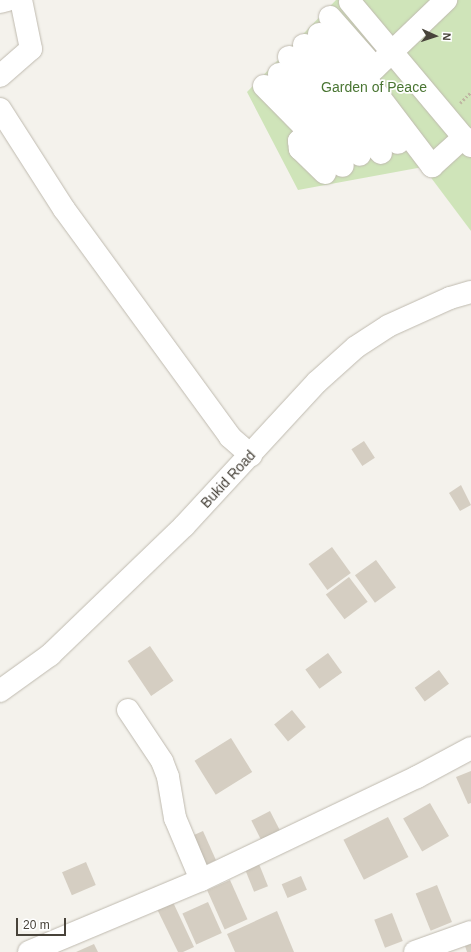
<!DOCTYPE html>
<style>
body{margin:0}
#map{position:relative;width:471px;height:952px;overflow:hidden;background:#f4f2ec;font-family:Helvetica,sans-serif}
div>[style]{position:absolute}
.green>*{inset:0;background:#cfe4b9}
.building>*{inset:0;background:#d5cec2;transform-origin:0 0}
.path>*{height:2.5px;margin-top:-1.25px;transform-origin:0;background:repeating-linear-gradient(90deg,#bfb6a2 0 2px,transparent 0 4px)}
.roads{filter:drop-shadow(0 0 1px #bfbaaf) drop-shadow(0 0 1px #bfbaaf)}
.minor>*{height:22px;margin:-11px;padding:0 11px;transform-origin:11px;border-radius:11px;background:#fff}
span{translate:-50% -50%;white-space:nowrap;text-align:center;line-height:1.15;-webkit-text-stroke:3.5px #fff;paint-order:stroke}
.park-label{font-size:14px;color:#497532}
.street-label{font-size:14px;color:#48433a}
.north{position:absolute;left:415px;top:16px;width:40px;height:40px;-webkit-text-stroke:3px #fff;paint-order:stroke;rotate:93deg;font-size:11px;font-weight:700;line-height:16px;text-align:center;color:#48433a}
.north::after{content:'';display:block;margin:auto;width:14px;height:18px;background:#48433a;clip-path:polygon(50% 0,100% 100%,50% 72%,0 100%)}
.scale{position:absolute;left:16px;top:918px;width:50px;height:18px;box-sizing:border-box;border:2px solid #48433a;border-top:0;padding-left:5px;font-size:12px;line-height:14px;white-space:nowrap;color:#48433a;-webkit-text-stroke:3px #fff;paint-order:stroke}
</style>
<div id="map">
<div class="green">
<div style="clip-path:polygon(336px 0,471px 0,471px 231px,423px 167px,298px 190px,247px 92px)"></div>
</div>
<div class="building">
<div style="left:364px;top:441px;width:20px;height:15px;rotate:57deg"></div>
<div style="clip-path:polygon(461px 485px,471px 505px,460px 511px,449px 493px)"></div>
<div style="left:332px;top:547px;width:32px;height:29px;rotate:54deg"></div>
<div style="left:376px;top:560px;width:34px;height:26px;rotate:54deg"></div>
<div style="left:349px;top:577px;width:31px;height:29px;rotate:53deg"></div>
<div style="left:150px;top:646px;width:42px;height:27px;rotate:56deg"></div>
<div style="left:328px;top:653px;width:24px;height:28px;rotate:54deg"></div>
<div style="left:439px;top:670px;width:17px;height:30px;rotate:54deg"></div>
<div style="left:292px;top:710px;width:22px;height:23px;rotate:51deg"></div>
<div style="left:231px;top:738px;width:40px;height:43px;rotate:58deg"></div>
<div style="clip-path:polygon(471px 771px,471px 803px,468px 804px,456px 777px)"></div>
<div style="left:430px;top:803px;width:38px;height:31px;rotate:60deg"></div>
<div style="left:270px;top:811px;width:22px;height:21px;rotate:63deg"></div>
<div style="left:388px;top:817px;width:45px;height:50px;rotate:63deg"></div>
<div style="left:203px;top:831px;width:32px;height:19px;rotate:66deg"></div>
<div style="left:86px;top:862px;width:25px;height:26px;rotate:67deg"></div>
<div style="left:259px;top:864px;width:24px;height:15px;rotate:68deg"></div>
<div style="left:301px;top:876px;width:15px;height:21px;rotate:67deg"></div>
<div style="left:230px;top:880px;width:43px;height:25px;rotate:66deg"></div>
<div style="left:437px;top:885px;width:40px;height:23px;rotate:68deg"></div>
<div style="clip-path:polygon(172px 900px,194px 947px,183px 952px,178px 952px,156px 907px)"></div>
<div style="left:208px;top:902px;width:34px;height:28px;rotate:66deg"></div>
<div style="clip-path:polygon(277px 911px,294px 952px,235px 952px,227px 934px)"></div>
<div style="left:392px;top:913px;width:30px;height:19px;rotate:69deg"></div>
<div style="clip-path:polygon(94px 944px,98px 952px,76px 952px)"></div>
<div style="clip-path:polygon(471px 944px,471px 952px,467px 952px,465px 946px)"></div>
</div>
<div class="path">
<div style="left:460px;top:103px;width:16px;rotate:-45deg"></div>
</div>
<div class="roads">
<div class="minor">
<div style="left:0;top:2px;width:7px;rotate:-16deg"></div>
<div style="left:350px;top:2px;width:188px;rotate:50deg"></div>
<div style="left:330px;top:17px;width:68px;rotate:48.6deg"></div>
<div style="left:319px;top:34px;width:63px;rotate:49.5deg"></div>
<div style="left:304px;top:45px;width:66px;rotate:48.1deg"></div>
<div style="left:289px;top:57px;width:68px;rotate:49.8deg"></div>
<div style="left:279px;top:74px;width:62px;rotate:47.6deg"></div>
<div style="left:0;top:76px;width:41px;rotate:-41.1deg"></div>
<div style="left:31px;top:49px;width:50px;rotate:-101.5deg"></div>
<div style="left:365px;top:78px;width:111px;rotate:52.7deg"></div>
<div style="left:432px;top:166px;width:43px;rotate:-42.2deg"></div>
<div style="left:264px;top:86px;width:112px;rotate:45.4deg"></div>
<div style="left:352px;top:90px;width:70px;rotate:49deg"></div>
<div style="left:337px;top:105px;width:65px;rotate:47.5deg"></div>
<div style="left:0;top:109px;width:119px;rotate:57.4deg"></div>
<div style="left:64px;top:209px;width:282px;rotate:53.9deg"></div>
<div style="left:230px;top:437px;width:28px;rotate:41deg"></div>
<div style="left:324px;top:117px;width:52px;rotate:46.5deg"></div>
<div style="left:325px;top:173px;width:35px;rotate:-136deg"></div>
<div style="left:300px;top:149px;width:8px;rotate:-97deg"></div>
<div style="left:299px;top:141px;width:204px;rotate:-43.8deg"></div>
<div style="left:0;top:691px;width:62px;rotate:-35.8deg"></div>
<div style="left:50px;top:655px;width:186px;rotate:-43.9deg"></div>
<div style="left:184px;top:526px;width:196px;rotate:-47.3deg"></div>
<div style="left:317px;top:382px;width:52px;rotate:-41.9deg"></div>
<div style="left:356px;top:347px;width:38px;rotate:-33deg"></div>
<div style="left:388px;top:326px;width:68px;rotate:-24.3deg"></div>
<div style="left:450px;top:298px;width:22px;rotate:-16deg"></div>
<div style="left:128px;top:710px;width:61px;rotate:56.3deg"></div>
<div style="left:162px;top:761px;width:17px;rotate:69deg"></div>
<div style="left:168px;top:777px;width:42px;rotate:80.3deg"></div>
<div style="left:175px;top:818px;width:67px;rotate:67.2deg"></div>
<div style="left:29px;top:952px;width:186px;rotate:-22.7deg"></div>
<div style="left:201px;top:880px;width:239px;rotate:-25.5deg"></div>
<div style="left:417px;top:777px;width:61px;rotate:-28.2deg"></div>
<div style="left:415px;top:952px;width:59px;rotate:-19.7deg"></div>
</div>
</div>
<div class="park-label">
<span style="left:374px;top:87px">Garden of Peace</span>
</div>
<div class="street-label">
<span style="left:228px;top:479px;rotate:-47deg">Bukid Road</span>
</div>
<div class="north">N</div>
<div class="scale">20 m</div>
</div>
